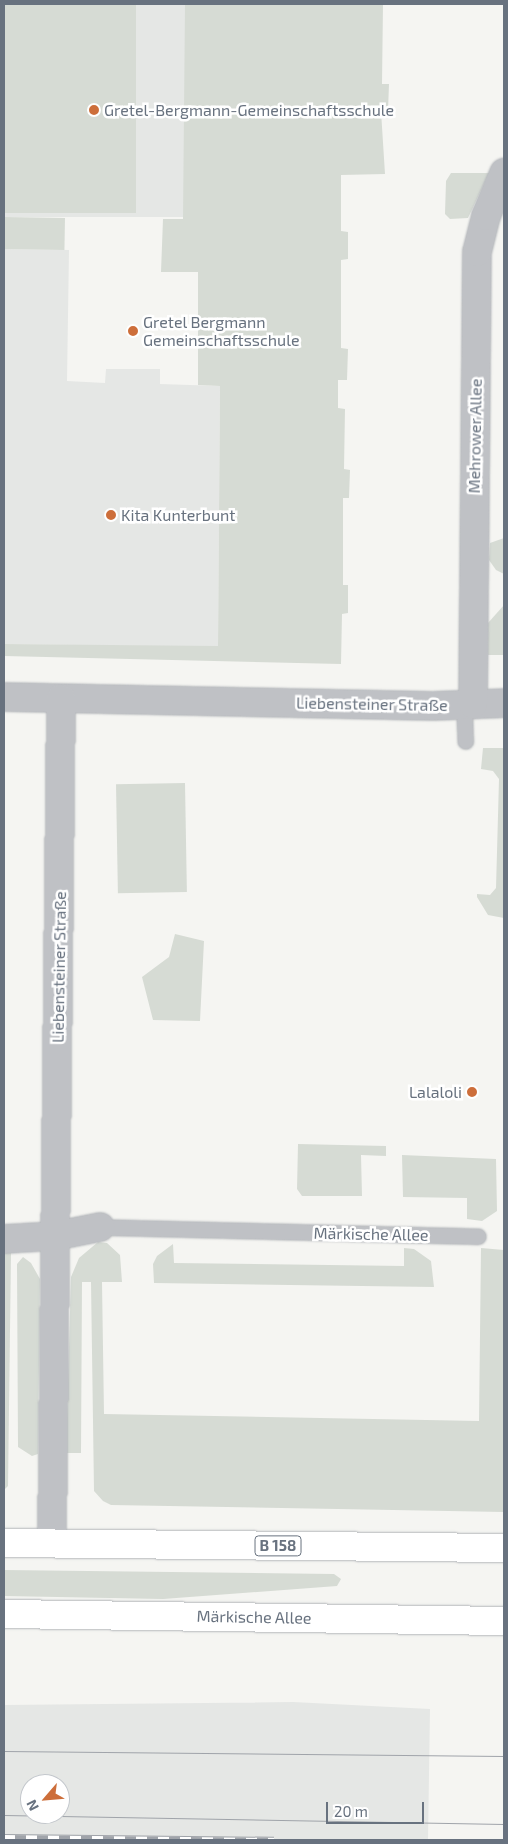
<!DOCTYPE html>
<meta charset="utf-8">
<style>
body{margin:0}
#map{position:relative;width:508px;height:1844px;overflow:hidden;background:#f5f5f2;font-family:"Exo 2",sans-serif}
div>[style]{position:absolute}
.built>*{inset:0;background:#e5e7e5;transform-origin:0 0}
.green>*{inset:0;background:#d6dbd4;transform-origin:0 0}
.roads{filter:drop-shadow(0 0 1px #b2b5b9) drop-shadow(0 0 1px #b2b5b9)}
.service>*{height:15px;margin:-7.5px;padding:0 7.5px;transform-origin:7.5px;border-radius:7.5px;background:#bfc1c5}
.minor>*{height:28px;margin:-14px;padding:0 14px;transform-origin:14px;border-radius:14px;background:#bfc1c5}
.primary>*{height:28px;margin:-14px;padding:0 14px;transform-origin:14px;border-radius:14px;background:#fff}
.tram>*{height:1px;margin:-0.5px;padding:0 0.5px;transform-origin:0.5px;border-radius:0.5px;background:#a0a4aa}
.rail>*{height:5.5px;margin-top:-2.75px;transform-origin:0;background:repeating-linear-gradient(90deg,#fff 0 11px,#a0a4aa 0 22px);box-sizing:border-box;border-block:1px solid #a0a4aa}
.dots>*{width:14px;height:14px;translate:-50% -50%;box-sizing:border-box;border:2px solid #fff;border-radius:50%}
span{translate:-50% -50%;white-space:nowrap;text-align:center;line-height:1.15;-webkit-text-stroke:5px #fff;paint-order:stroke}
.shield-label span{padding:1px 4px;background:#fff;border:1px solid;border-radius:4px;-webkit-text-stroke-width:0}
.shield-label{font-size:15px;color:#68727f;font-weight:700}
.poi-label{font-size:16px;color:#68727f}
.left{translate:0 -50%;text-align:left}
.right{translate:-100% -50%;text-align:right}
.street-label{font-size:16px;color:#68727f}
.frame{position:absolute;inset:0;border:5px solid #68727f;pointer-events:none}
.north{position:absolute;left:20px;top:1774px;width:50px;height:50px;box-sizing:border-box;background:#fff;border:1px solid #c3c7cc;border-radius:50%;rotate:243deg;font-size:14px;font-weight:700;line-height:20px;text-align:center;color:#68727f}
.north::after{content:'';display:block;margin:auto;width:18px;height:22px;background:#cd6e3a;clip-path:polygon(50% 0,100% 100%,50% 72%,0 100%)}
.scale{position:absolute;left:326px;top:1802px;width:98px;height:22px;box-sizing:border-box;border:2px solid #68727f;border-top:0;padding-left:6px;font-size:15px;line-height:18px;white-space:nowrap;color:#68727f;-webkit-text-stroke:4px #fff;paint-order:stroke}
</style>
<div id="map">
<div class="built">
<div style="left:4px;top:4px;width:181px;height:213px"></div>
<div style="clip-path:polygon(4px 249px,69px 250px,67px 381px,105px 383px,106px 369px,160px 369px,160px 384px,220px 386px,218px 647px,4px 644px)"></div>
<div style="clip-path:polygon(evenodd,293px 1702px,430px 1709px,428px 1840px,4px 1840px,4px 1705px,293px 1702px,30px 1784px,60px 1784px,60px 1814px,30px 1814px,30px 1784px)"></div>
</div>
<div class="green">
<div style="left:4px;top:4px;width:132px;height:209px"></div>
<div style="clip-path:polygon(185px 4px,383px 4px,382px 84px,389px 84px,388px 111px,381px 111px,385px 174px,341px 175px,341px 231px,348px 232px,348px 259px,341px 260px,341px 348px,348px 349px,347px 380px,338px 380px,338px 408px,345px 409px,344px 469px,350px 470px,349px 498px,343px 498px,343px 585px,348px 585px,348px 613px,342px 614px,341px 664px,4px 656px,4px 644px,218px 646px,220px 386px,198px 385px,198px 272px,161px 272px,163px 219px,183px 219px)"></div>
<div style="clip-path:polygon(451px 173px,489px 173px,468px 218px,450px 219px,445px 214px,446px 181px)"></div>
<div style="left:4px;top:217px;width:61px;height:32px;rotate:1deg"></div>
<div style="clip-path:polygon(504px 538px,504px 574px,496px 570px,489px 560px,490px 543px)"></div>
<div style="clip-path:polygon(504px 605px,504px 655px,488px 655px,488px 623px)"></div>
<div style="clip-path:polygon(483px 748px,504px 748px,504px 918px,488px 915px,477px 897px,477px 894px,490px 895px,496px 888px,499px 779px,493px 771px,481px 769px)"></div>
<div style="left:185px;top:783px;width:109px;height:69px;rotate:89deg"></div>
<div style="clip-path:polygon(175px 934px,204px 941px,200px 1021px,153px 1020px,142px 977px,169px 957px)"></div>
<div style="clip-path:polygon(298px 1144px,386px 1146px,386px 1156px,361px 1155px,362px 1196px,302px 1196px,297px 1189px)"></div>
<div style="clip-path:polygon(402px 1155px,496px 1159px,497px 1211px,482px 1221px,467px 1219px,467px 1198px,403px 1197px)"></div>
<div style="clip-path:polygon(98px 1242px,107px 1243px,120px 1255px,122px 1282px,102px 1282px,104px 1414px,479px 1421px,481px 1248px,504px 1250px,504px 1512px,111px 1505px,103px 1501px,94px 1491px,91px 1282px,82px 1282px,81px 1453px,66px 1453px,71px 1277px,79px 1258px)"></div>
<div style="clip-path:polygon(173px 1244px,174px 1263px,404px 1266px,404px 1248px,414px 1249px,431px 1261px,434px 1287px,154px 1283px,153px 1264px,157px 1256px)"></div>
<div style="clip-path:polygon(6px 1252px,11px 1253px,8px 1486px,4px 1490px,4px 1254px)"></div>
<div style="clip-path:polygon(23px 1257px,31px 1263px,40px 1279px,38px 1449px,38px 1454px,32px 1456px,18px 1447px,17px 1264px)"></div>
<div style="clip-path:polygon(4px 1570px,334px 1574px,341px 1579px,337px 1586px,163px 1599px,4px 1596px)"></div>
</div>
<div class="roads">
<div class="service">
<div style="left:464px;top:705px;width:36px;rotate:88deg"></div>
<div style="left:100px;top:1227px;width:378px;rotate:1.4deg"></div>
</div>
<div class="minor">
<div style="left:4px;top:697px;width:429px;rotate:1.2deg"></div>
<div style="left:433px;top:706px;width:71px;rotate:-2.4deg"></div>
<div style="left:473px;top:704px;width:452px;rotate:-89.5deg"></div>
<div style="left:477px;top:252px;width:37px;rotate:-76deg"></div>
<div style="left:486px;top:216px;width:47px;rotate:-67.3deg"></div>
<div style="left:4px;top:1239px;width:51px;rotate:-3.4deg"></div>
<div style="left:55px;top:1236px;width:46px;rotate:-11.3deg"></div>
<div style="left:52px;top:1543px;width:844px;rotate:-89.39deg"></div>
</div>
<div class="primary">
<div style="left:4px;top:1543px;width:500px;rotate:0.57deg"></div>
<div style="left:4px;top:1614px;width:500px;rotate:0.8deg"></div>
</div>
</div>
<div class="tram">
<div style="left:4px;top:1751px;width:500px;rotate:0.57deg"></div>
<div style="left:4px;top:1815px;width:500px;rotate:1.03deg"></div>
</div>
<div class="rail">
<div style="left:4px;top:1837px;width:270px;rotate:0.6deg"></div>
</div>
<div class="dots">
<div style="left:94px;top:110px;background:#cd6e3a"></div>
<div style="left:133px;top:331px;background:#cd6e3a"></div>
<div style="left:111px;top:515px;background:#cd6e3a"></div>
<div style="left:472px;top:1092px;background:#cd6e3a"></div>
</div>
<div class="shield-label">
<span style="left:278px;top:1546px">B 158</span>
</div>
<div class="poi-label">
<span class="left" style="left:104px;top:110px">Gretel-Bergmann-Gemeinschaftsschule</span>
<span class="left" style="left:143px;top:331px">Gretel Bergmann<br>Gemeinschaftsschule</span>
<span class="left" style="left:121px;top:515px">Kita Kunterbunt</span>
<span class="right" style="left:462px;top:1092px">Lalaloli</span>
</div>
<div class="street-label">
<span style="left:475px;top:436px;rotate:-89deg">Mehrower Allee</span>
<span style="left:372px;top:704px;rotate:1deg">Liebensteiner Straße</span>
<span style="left:59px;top:967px;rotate:-89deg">Liebensteiner Straße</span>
<span style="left:371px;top:1234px;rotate:1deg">Märkische Allee</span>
<span style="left:254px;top:1617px;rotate:1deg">Märkische Allee</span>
</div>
<div class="frame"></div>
<div class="north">N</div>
<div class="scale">20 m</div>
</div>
